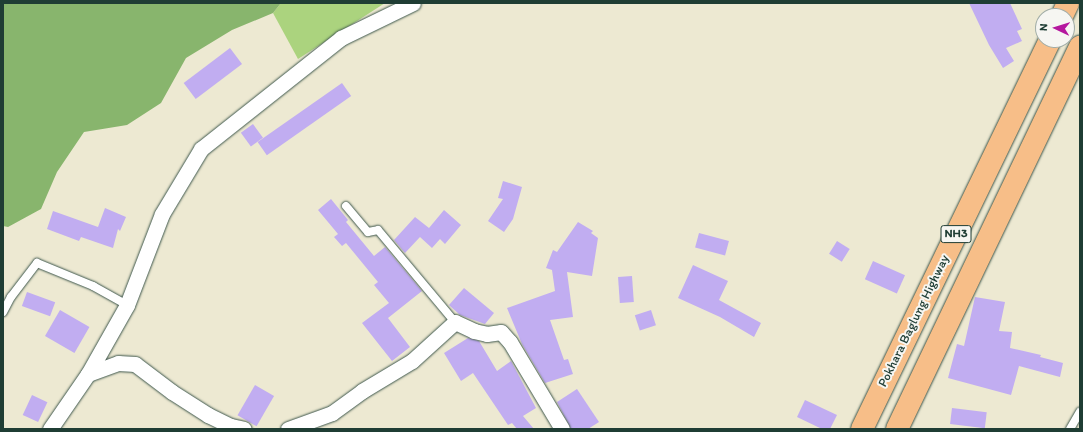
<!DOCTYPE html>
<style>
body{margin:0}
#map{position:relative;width:1083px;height:432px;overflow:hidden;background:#ede9d2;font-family:Itim,sans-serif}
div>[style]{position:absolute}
.green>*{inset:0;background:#abd37e}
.forest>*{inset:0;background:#88b56d}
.building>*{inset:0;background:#c1adf1;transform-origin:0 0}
.roads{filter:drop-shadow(0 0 1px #3e574c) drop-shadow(0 0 1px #3e574c)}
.lane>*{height:8px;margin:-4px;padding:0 4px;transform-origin:4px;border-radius:4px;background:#fff}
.street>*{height:15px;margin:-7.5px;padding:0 7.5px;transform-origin:7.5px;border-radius:7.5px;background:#fff}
.highway>*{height:22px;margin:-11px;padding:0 11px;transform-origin:11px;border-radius:11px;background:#f7be88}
span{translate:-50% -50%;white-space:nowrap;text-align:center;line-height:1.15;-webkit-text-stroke:4px #f6f6f2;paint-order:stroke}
.shield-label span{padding:1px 3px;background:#f6f6f2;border:1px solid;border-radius:3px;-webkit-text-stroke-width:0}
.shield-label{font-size:12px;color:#1f3d34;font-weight:700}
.street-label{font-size:13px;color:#1f3d34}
.frame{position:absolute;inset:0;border:4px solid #1f3d34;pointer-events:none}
.north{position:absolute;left:1035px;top:8px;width:40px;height:40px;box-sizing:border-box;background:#f6f6f2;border:1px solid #a0aca6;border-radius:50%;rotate:274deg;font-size:11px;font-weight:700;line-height:16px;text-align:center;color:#1f3d34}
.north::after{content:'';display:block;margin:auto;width:14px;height:18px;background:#b5179e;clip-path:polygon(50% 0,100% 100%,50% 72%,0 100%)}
</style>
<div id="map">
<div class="green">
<div style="clip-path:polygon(281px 3px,385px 3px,298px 59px,273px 13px)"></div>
</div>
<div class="forest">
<div style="clip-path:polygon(3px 3px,281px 3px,273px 13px,232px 30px,186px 58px,161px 103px,127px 125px,84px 132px,57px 172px,41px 209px,8px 227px,3px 226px)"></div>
</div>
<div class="building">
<div style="clip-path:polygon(969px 3px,1010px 3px,1022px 29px,1017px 31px,1022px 41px,1006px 48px,1014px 61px,1003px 68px,989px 45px)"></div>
<div style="left:230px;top:48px;width:20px;height:58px;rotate:53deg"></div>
<div style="left:342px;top:83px;width:16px;height:103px;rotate:55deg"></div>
<div style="left:253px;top:124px;width:17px;height:15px;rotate:54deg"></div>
<div style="clip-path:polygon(503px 181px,522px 187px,513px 219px,504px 232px,488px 221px,503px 199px,498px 198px)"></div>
<div style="clip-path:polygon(331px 199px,348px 220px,346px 222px,374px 256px,385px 247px,422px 291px,388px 318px,410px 347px,392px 361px,362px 323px,389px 303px,374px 285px,378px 282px,346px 243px,342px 246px,334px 237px,338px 234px,318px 210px)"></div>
<div style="clip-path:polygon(105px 208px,126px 217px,120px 231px,118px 229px,113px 248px,81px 237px,79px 241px,47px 229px,53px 211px,98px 227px)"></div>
<div style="clip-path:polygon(444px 210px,461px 225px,445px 244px,440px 239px,432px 248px,420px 237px,405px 253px,394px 240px,415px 217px,429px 228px)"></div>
<div style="clip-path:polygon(578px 222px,593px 231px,591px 233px,598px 238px,592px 276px,567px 272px,573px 317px,550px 320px,564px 360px,568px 359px,573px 374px,545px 383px,522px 344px,507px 308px,555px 291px,552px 270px,546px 268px,553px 250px,557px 252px)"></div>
<div style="left:699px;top:233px;width:31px;height:15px;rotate:15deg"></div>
<div style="left:837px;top:241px;width:15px;height:15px;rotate:32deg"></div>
<div style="left:873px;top:261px;width:35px;height:20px;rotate:24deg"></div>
<div style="clip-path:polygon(693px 265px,728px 281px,719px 300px,761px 323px,754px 337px,720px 317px,678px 298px)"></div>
<div style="left:632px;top:276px;width:26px;height:14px;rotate:86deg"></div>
<div style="clip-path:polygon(464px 288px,494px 313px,485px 324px,460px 315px,449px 305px)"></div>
<div style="left:27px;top:292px;width:30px;height:15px;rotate:20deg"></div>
<div style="clip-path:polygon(975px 297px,1005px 302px,999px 331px,1012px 332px,1010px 348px,1041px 355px,1040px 357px,1063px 363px,1060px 377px,1019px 366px,1011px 395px,948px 378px,957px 344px,964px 346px)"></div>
<div style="left:60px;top:310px;width:34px;height:30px;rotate:30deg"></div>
<div style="left:651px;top:310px;width:16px;height:17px;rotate:72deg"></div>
<div style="clip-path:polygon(468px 338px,479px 341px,497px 371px,511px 361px,536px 408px,523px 416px,534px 429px,517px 429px,512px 423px,508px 425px,473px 373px,461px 381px,444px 353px)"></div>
<div style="left:255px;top:385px;width:22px;height:35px;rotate:30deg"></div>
<div style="clip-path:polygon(577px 389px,599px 422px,588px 429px,571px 429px,557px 402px)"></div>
<div style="left:32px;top:395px;width:17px;height:22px;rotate:25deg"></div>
<div style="clip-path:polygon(805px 400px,837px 415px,830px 429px,822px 429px,797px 417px)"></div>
<div style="left:952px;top:408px;width:35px;height:16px;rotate:7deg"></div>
</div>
<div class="roads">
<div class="lane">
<div style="left:346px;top:206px;width:34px;rotate:50deg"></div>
<div style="left:368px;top:232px;width:10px;rotate:-11deg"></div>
<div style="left:378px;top:230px;width:120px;rotate:50.1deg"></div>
<div style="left:3px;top:312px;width:17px;rotate:-62deg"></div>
<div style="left:11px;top:297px;width:43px;rotate:-52.6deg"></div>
<div style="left:37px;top:263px;width:61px;rotate:22.3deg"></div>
<div style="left:93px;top:286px;width:39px;rotate:29deg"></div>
<div style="left:1070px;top:429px;width:20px;rotate:-60deg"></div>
</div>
<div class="street">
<div style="left:88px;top:374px;width:32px;rotate:-20deg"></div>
<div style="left:118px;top:363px;width:17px;rotate:3deg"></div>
<div style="left:135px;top:364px;width:46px;rotate:37.1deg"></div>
<div style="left:172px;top:392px;width:43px;rotate:32.6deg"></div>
<div style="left:208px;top:415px;width:25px;rotate:26deg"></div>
<div style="left:231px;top:426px;width:13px;rotate:13deg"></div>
<div style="left:50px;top:429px;width:67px;rotate:-55.4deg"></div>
<div style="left:88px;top:374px;width:79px;rotate:-60.5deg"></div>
<div style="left:127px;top:305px;width:97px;rotate:-69deg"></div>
<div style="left:162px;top:214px;width:76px;rotate:-59deg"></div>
<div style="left:201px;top:149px;width:179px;rotate:-38.4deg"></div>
<div style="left:341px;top:38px;width:80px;rotate:-25.9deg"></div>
<div style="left:288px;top:429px;width:47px;rotate:-20deg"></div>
<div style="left:332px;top:413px;width:37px;rotate:-36deg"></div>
<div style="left:362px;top:391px;width:58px;rotate:-31deg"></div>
<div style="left:412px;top:361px;width:58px;rotate:-42.2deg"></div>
<div style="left:455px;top:322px;width:21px;rotate:25deg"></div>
<div style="left:474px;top:331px;width:13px;rotate:13deg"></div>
<div style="left:487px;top:334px;width:14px;rotate:-8deg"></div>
<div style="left:501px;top:332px;width:13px;rotate:48deg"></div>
<div style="left:510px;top:342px;width:101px;rotate:59.1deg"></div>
</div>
<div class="highway">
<div style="left:1062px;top:16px;width:14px;rotate:-65deg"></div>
<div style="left:862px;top:429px;width:432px;rotate:-64.2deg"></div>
<div style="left:897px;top:429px;width:424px;rotate:-64.4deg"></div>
</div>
</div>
<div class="shield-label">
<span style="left:956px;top:234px">NH3</span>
</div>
<div class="street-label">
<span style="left:914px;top:321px;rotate:-64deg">Pokhara Baglung Highway</span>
</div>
<div class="frame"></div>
<div class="north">N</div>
</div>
